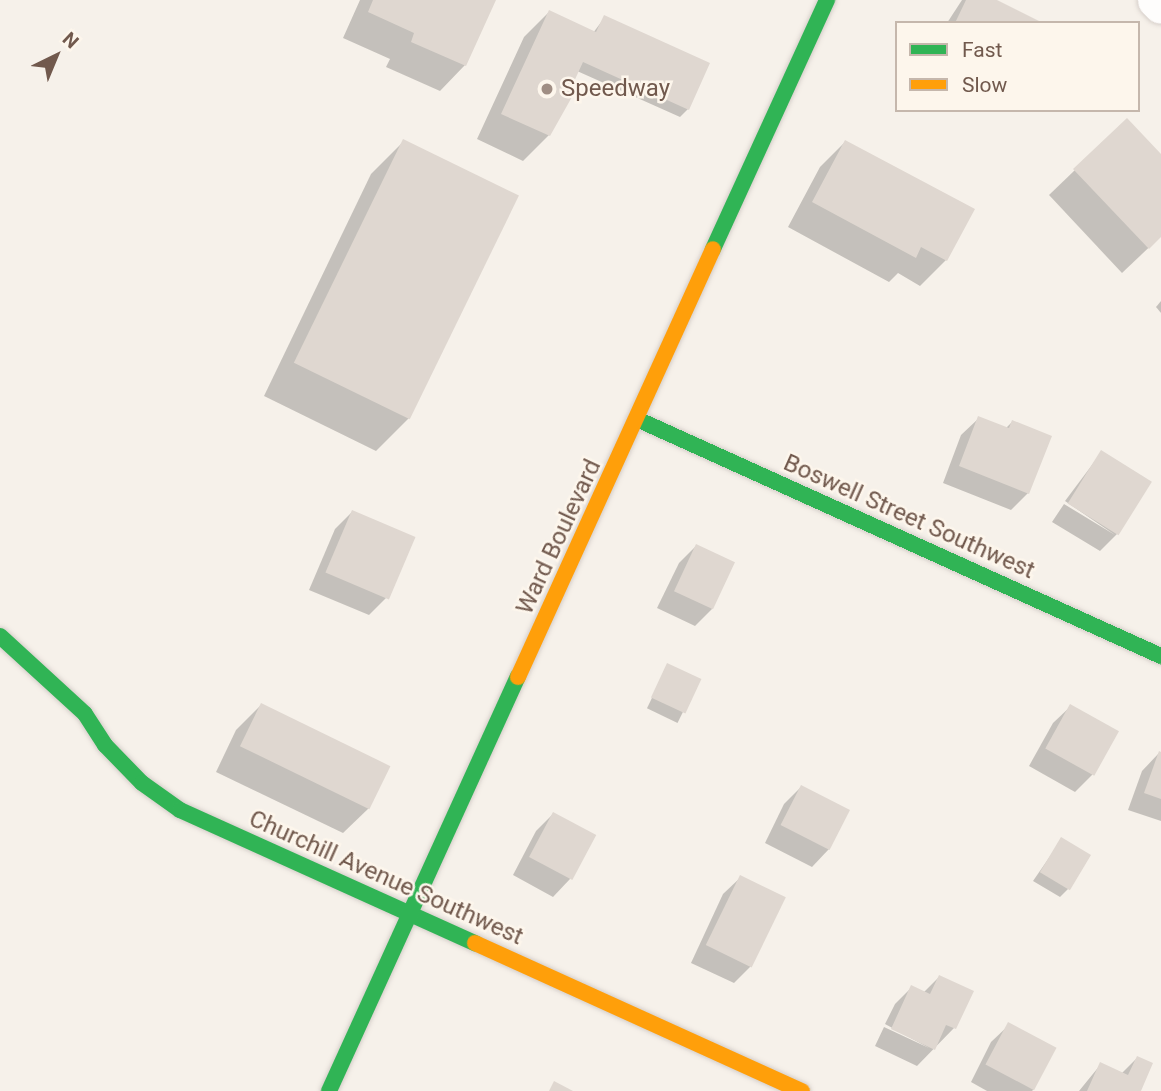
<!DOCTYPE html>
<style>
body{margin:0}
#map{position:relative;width:1161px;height:1091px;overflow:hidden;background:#f6f1ea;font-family:Roboto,sans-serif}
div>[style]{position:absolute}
.shadow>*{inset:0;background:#0003;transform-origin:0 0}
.building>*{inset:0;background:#dfd7d0;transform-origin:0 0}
.roads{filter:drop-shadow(0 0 2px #d5cec9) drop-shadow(0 0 2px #d5cec9)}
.street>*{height:35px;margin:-17.5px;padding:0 17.5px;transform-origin:17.5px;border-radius:17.5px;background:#fefdfc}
.fast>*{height:16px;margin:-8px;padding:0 8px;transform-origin:8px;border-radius:8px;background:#30b455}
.slow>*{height:16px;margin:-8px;padding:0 8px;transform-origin:8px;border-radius:8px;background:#ff9f0a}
.dots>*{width:19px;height:19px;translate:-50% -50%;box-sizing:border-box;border:4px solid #fdf6ec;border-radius:50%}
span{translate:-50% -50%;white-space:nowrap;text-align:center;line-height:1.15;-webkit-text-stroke:5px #fdf6ec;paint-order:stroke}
.poi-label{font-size:24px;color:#71594d}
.left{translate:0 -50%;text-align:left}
.street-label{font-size:24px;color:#71594d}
.legend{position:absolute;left:895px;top:21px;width:245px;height:91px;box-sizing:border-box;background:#fdf6ec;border:2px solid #c5b7ac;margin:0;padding:9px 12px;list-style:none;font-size:21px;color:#71594d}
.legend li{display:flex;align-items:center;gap:14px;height:35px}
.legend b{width:35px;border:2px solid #c5b7ac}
.north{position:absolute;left:21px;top:21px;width:70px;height:70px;-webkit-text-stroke:5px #fdf6ec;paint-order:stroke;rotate:43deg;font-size:19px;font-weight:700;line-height:28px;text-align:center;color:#71594d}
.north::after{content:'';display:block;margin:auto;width:24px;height:32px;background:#71594d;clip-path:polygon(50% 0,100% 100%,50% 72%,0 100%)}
</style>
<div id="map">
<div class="shadow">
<div style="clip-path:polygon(360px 0,494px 0,465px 65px,440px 91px,386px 67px,390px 59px,343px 38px)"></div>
<div style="clip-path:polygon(962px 0,994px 0,1039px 23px,947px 23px)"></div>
<div style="clip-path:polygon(549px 12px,593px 33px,605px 17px,688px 109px,680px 117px,577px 71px,549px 135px,523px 161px,477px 139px,524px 37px)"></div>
<div style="clip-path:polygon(1127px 120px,1161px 156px,1161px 236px,1122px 273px,1049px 195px)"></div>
<div style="clip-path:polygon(404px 141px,409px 418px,376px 451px,264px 396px,371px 174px)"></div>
<div style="clip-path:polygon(845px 142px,972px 210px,946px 260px,920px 286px,898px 273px,889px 282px,788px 227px,820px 167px)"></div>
<div style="clip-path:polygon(1161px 301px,1161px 313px,1156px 307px)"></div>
<div style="clip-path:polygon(979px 418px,1006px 428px,1012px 422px,1028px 493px,1011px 510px,943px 483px,961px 435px)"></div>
<div style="clip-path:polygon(1101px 453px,1149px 482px,1117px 534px,1100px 551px,1052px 522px,1064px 504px,1115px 535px,1065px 501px)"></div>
<div style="clip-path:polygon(352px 512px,386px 598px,369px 615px,309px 590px,335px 529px)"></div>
<div style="clip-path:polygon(696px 546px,712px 609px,695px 626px,657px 608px,679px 563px)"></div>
<div style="left:668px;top:665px;width:34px;height:48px;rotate:26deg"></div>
<div style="clip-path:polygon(261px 705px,369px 808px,343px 833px,216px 772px,236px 730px)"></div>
<div style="clip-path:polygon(1071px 706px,1117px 732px,1092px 775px,1075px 792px,1029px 766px,1053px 723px)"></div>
<div style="clip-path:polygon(1159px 753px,1161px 754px,1161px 821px,1128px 810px,1142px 771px)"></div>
<div style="clip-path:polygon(801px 787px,848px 811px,829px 849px,812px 867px,765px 843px,784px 804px)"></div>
<div style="clip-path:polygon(553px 814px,570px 879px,553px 897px,513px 875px,536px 831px)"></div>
<div style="clip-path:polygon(1062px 839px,1068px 889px,1060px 897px,1033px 881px)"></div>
<div style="clip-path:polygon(741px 877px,751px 966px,734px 983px,691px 963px,723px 894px)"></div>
<div style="clip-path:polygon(939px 977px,954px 1028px,917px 1066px,875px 1046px,884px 1027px,929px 1048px,885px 1024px,895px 1004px,912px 987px,924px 992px)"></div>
<div style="clip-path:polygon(1009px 1025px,1034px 1089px,1032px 1091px,987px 1091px,971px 1082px,991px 1042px)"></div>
<div style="clip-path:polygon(1137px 1058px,1139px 1091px,1079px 1091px,1101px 1064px,1121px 1074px)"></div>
</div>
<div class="building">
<div style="clip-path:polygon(373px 0,496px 0,466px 66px,411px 42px,414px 33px,368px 12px)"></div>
<div style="clip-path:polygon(966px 0,997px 0,1043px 23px,955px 23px)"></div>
<div style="clip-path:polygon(549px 10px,596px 32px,604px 15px,710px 63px,689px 110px,583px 62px,572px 86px,577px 88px,550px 136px,501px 114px)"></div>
<div style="clip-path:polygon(1127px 118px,1161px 154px,1161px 237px,1149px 249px,1073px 169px)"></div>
<div style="left:403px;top:139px;width:129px;height:249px;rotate:26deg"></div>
<div style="clip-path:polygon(845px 140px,975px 209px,947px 261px,921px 247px,916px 258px,812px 202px)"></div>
<div style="clip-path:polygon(978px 416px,1009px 428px,1012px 420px,1052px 436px,1029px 494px,959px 466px)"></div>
<div style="left:1101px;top:450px;width:60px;height:63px;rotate:32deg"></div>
<div style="left:352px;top:510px;width:69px;height:68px;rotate:23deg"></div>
<div style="left:696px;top:544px;width:43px;height:52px;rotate:25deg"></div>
<div style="left:667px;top:663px;width:38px;height:38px;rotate:25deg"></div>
<div style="left:261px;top:703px;width:144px;height:48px;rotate:26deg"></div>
<div style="left:1070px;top:704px;width:56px;height:51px;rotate:29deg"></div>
<div style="clip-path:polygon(1159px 751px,1161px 752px,1161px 799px,1144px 793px)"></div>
<div style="left:801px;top:785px;width:55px;height:45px;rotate:27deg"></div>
<div style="left:553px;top:812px;width:49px;height:51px;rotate:28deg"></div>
<div style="left:1061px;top:837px;width:35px;height:41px;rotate:31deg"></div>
<div style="left:740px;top:875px;width:51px;height:78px;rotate:26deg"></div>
<div style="clip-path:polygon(939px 975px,974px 991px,956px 1029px,946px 1025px,935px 1050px,891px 1029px,911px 985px,930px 994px)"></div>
<div style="left:1008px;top:1022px;width:55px;height:48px;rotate:28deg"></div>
<div style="clip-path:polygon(1137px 1056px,1153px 1063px,1141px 1091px,1087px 1091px,1100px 1062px,1128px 1075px)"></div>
<div style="clip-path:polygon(554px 1081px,573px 1091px,549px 1091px)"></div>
</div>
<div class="roads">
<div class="street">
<div style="left:1155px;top:0;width:8px;rotate:45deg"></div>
</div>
<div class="fast">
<div style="left:713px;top:249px;width:274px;rotate:-65.4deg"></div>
<div style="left:639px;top:420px;width:573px;rotate:24.33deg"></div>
<div style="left:0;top:636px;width:115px;rotate:42.5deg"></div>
<div style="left:85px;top:714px;width:37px;rotate:57deg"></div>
<div style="left:105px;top:745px;width:53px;rotate:45.8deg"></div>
<div style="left:142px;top:783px;width:47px;rotate:35.4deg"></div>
<div style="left:180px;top:810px;width:324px;rotate:24.3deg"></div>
<div style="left:329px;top:1091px;width:455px;rotate:-65.5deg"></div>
</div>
<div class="slow">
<div style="left:518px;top:677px;width:470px;rotate:-65.5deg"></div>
<div style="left:475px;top:943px;width:359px;rotate:24.4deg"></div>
</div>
</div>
<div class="dots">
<div style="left:547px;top:89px;background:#a08e84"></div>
</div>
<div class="poi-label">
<span class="left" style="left:561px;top:89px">Speedway</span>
</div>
<div class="street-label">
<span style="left:909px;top:517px;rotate:24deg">Boswell Street Southwest</span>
<span style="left:559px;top:537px;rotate:-65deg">Ward Boulevard</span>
<span style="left:386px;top:878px;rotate:24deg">Churchill Avenue Southwest</span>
</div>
<ul class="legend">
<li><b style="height:9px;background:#30b455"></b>Fast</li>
<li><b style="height:9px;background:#ff9f0a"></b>Slow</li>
</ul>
<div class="north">N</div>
</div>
